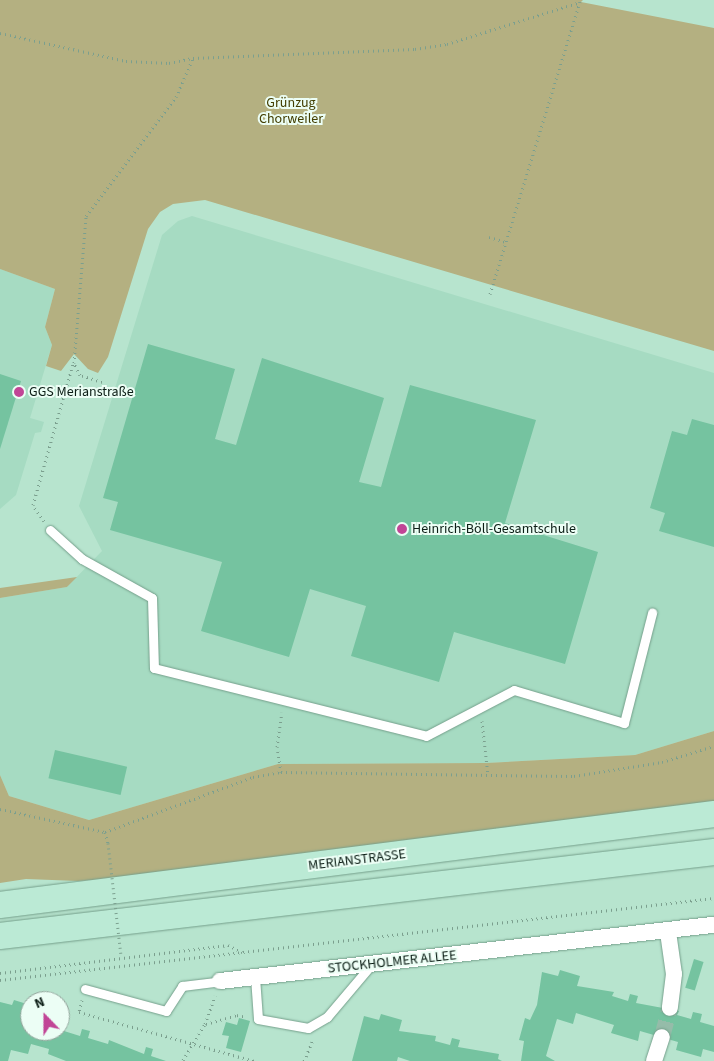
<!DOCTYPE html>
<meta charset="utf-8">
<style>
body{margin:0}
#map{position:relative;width:714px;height:1061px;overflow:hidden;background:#b7e4ce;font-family:"Source Sans 3",sans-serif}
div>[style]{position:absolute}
.built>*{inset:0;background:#a6dbc2}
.green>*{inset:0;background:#b4b081}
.building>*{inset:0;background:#75c3a0;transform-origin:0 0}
.minor-tunnel>*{height:16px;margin-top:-8px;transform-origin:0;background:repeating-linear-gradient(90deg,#95bca9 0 16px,transparent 0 24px)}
.path>*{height:3px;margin-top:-1.5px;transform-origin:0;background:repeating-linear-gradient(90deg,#7b9f8e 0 1px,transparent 0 5px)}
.roads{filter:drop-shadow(0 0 1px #759f8b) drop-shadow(0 0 1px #759f8b)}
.service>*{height:9px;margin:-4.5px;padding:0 4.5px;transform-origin:4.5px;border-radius:4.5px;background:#fff}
.minor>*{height:16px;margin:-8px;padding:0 8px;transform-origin:8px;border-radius:8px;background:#fff}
.primary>*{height:26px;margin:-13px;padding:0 13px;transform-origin:13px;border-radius:13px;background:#bbead5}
.path-bridge>*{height:3px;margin-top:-1.5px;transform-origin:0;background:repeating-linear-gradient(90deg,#7b9f8e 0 1px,transparent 0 5px)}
.dots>*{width:14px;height:14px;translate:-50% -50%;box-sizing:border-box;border:2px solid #ecfef5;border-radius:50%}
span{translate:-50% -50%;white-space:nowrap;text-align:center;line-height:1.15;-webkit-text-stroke:4px #ecfef5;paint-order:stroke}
.park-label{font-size:14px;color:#423d00}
.poi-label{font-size:14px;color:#0b1d15}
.left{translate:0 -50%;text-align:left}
.street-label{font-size:14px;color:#0b1d15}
.north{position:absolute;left:20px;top:991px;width:50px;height:50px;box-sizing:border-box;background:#ecfef5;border:1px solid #92a49b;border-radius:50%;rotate:338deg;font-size:14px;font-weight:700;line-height:20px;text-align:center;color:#0b1d15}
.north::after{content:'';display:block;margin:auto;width:18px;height:22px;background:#c14596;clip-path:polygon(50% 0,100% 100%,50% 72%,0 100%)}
</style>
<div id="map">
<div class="built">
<div style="clip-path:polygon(192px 216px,714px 373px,714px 731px,635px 755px,486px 763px,278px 764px,89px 820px,9px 796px,0 775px,0 598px,67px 587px,102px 551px,79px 506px,162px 235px,178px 221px)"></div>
<div style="clip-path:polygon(0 269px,55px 289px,45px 327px,52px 345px,30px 418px,44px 422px,41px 432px,35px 433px,16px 495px,0 509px)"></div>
</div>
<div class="green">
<div style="clip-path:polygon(0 0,583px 0,581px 2px,714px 28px,714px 351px,205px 200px,173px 204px,160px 212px,148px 229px,108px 357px,98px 373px,88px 369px,74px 354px,61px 371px,46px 366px,52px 345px,45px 327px,55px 289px,0 269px)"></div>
<div style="clip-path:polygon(77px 577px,67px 587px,0 598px,0 588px)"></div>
<div style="clip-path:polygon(714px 731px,714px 808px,127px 878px,78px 881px,26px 879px,0 883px,0 775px,9px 796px,89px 820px,278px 764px,486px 763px,635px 755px)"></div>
</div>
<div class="building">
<div style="clip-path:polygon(148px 344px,235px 369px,215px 439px,236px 445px,262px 358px,384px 398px,359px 482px,381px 487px,410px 385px,536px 420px,505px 523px,598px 552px,565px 664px,454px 632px,439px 682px,351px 656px,366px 606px,310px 589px,289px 657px,201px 631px,222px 562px,110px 530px,118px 502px,103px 498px)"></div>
<div style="clip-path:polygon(0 374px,21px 381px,0 449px)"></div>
<div style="clip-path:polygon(692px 419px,714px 425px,714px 547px,659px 531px,665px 513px,650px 508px,672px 431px,687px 435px)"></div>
<div style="left:55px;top:750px;width:74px;height:29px;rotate:13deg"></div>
<div style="left:694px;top:959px;width:10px;height:30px;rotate:17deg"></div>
<div style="clip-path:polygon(560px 970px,580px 976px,577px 986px,614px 992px,612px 996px,628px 1001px,630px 994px,638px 996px,636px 1003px,679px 1011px,677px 1015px,691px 1019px,693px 1012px,702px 1014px,700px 1022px,714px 1026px,714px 1052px,703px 1049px,701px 1057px,676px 1050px,678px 1042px,640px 1031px,638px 1041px,611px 1033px,614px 1025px,576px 1013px,573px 1024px,557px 1019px,546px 1056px,555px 1061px,521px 1061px,524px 1041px,519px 1040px,525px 1018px,530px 1020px,537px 1005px,542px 972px,558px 976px)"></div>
<div style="clip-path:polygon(14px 1000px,30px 1005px,30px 1031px,60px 1031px,60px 1025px,65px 1027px,64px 1031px,80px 1036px,82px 1029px,90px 1031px,88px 1038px,108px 1044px,109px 1040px,144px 1054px,146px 1047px,153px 1049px,151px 1056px,166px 1061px,66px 1061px,48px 1054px,49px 1049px,31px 1044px,28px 1054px,11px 1050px,8px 1061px,0 1061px,0 1002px,12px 1005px)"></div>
<div style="clip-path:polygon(381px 1014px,402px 1020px,399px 1031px,436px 1036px,435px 1041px,450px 1045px,452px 1038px,460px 1040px,458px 1047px,499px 1054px,498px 1059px,502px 1061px,410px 1061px,398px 1057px,397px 1061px,352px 1061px,364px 1016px,379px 1020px)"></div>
<div style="clip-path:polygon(239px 1018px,250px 1021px,241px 1052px,226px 1048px,229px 1036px,222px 1035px,226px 1022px,237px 1025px)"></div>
</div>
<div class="minor-tunnel">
<div style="left:662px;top:1037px;width:30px;rotate:-75deg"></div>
</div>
<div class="path">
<div style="left:0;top:33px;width:129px;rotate:12.5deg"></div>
<div style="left:126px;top:61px;width:43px;rotate:2.7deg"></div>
<div style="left:169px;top:63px;width:25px;rotate:-12deg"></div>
<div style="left:193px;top:58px;width:222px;rotate:-2.3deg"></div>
<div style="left:415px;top:49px;width:32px;rotate:-9deg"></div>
<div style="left:447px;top:44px;width:139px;rotate:-17.5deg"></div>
<div style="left:489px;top:237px;width:18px;rotate:16deg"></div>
<div style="left:490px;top:294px;width:306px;rotate:-72.9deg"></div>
<div style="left:102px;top:382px;width:23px;rotate:-162deg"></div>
<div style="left:80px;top:375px;width:13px;rotate:-117deg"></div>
<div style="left:74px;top:363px;width:147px;rotate:-85.3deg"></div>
<div style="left:86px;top:216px;width:149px;rotate:-52.9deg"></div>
<div style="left:176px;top:97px;width:43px;rotate:-66.4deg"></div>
<div style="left:44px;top:521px;width:19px;rotate:-125deg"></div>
<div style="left:33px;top:505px;width:147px;rotate:-74.2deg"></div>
<div style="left:482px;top:721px;width:54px;rotate:83.7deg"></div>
<div style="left:281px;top:772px;width:25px;rotate:-99deg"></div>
<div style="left:277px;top:747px;width:35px;rotate:-82deg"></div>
<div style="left:0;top:809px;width:107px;rotate:12.4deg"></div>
<div style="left:105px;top:832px;width:158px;rotate:-20.4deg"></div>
<div style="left:253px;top:777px;width:28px;rotate:-10deg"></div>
<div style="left:281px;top:772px;width:293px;rotate:0.8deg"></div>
<div style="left:574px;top:776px;width:89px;rotate:-9deg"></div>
<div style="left:662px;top:762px;width:54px;rotate:-17.1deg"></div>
<div style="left:105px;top:832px;width:11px;rotate:75deg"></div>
<div style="left:0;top:973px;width:230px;rotate:-7deg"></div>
<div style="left:228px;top:945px;width:16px;rotate:27deg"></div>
<div style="left:0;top:980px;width:719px;rotate:-6.55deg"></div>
<div style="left:82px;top:1000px;width:12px;rotate:104deg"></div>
<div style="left:79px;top:1012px;width:182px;rotate:15.6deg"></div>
<div style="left:206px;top:1024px;width:32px;rotate:-16deg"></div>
<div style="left:237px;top:1015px;width:9px;rotate:13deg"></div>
<div style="left:183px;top:1060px;width:42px;rotate:-58.6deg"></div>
<div style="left:205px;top:1024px;width:30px;rotate:-70deg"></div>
<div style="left:304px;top:1061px;width:23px;rotate:-67deg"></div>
</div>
<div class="roads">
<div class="service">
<div style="left:50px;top:530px;width:43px;rotate:42.2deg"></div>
<div style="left:82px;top:559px;width:80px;rotate:29.1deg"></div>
<div style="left:152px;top:598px;width:70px;rotate:88.4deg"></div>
<div style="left:154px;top:668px;width:280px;rotate:14deg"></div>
<div style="left:426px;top:736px;width:99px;rotate:-27.6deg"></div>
<div style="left:514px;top:690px;width:115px;rotate:16.7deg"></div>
<div style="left:624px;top:723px;width:114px;rotate:-75.7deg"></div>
<div style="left:255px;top:977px;width:42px;rotate:85.9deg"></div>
<div style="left:258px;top:1019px;width:51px;rotate:10.2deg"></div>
<div style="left:308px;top:1028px;width:22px;rotate:-30deg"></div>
<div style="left:327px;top:1017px;width:68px;rotate:-49.8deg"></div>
<div style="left:85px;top:989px;width:84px;rotate:15.2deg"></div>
<div style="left:166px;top:1011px;width:30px;rotate:-57deg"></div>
<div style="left:182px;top:986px;width:38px;rotate:-7deg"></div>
</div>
<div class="minor">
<div style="left:668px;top:932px;width:42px;rotate:81.9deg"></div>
<div style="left:674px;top:974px;width:34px;rotate:97deg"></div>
<div style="left:220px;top:981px;width:497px;rotate:-6.5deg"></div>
<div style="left:654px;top:1061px;width:25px;rotate:-72deg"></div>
</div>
<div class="primary">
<div style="left:0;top:905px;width:720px;rotate:-7.26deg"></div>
<div style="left:0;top:936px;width:719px;rotate:-6.71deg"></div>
</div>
</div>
<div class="path-bridge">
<div style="left:108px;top:843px;width:114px;rotate:83.4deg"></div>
</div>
<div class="dots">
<div style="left:19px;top:392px;background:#c14596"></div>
<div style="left:402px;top:529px;background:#c14596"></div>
</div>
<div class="park-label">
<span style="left:291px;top:111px">Grünzug<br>Chorweiler</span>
</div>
<div class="poi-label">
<span class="left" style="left:29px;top:392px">GGS Merianstraße</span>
<span class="left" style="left:412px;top:529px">Heinrich-Böll-Gesamtschule</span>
</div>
<div class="street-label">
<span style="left:357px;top:860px;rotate:-7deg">MERIANSTRASSE</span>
<span style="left:392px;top:962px;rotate:-6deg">STOCKHOLMER ALLEE</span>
</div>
<div class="north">N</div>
</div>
